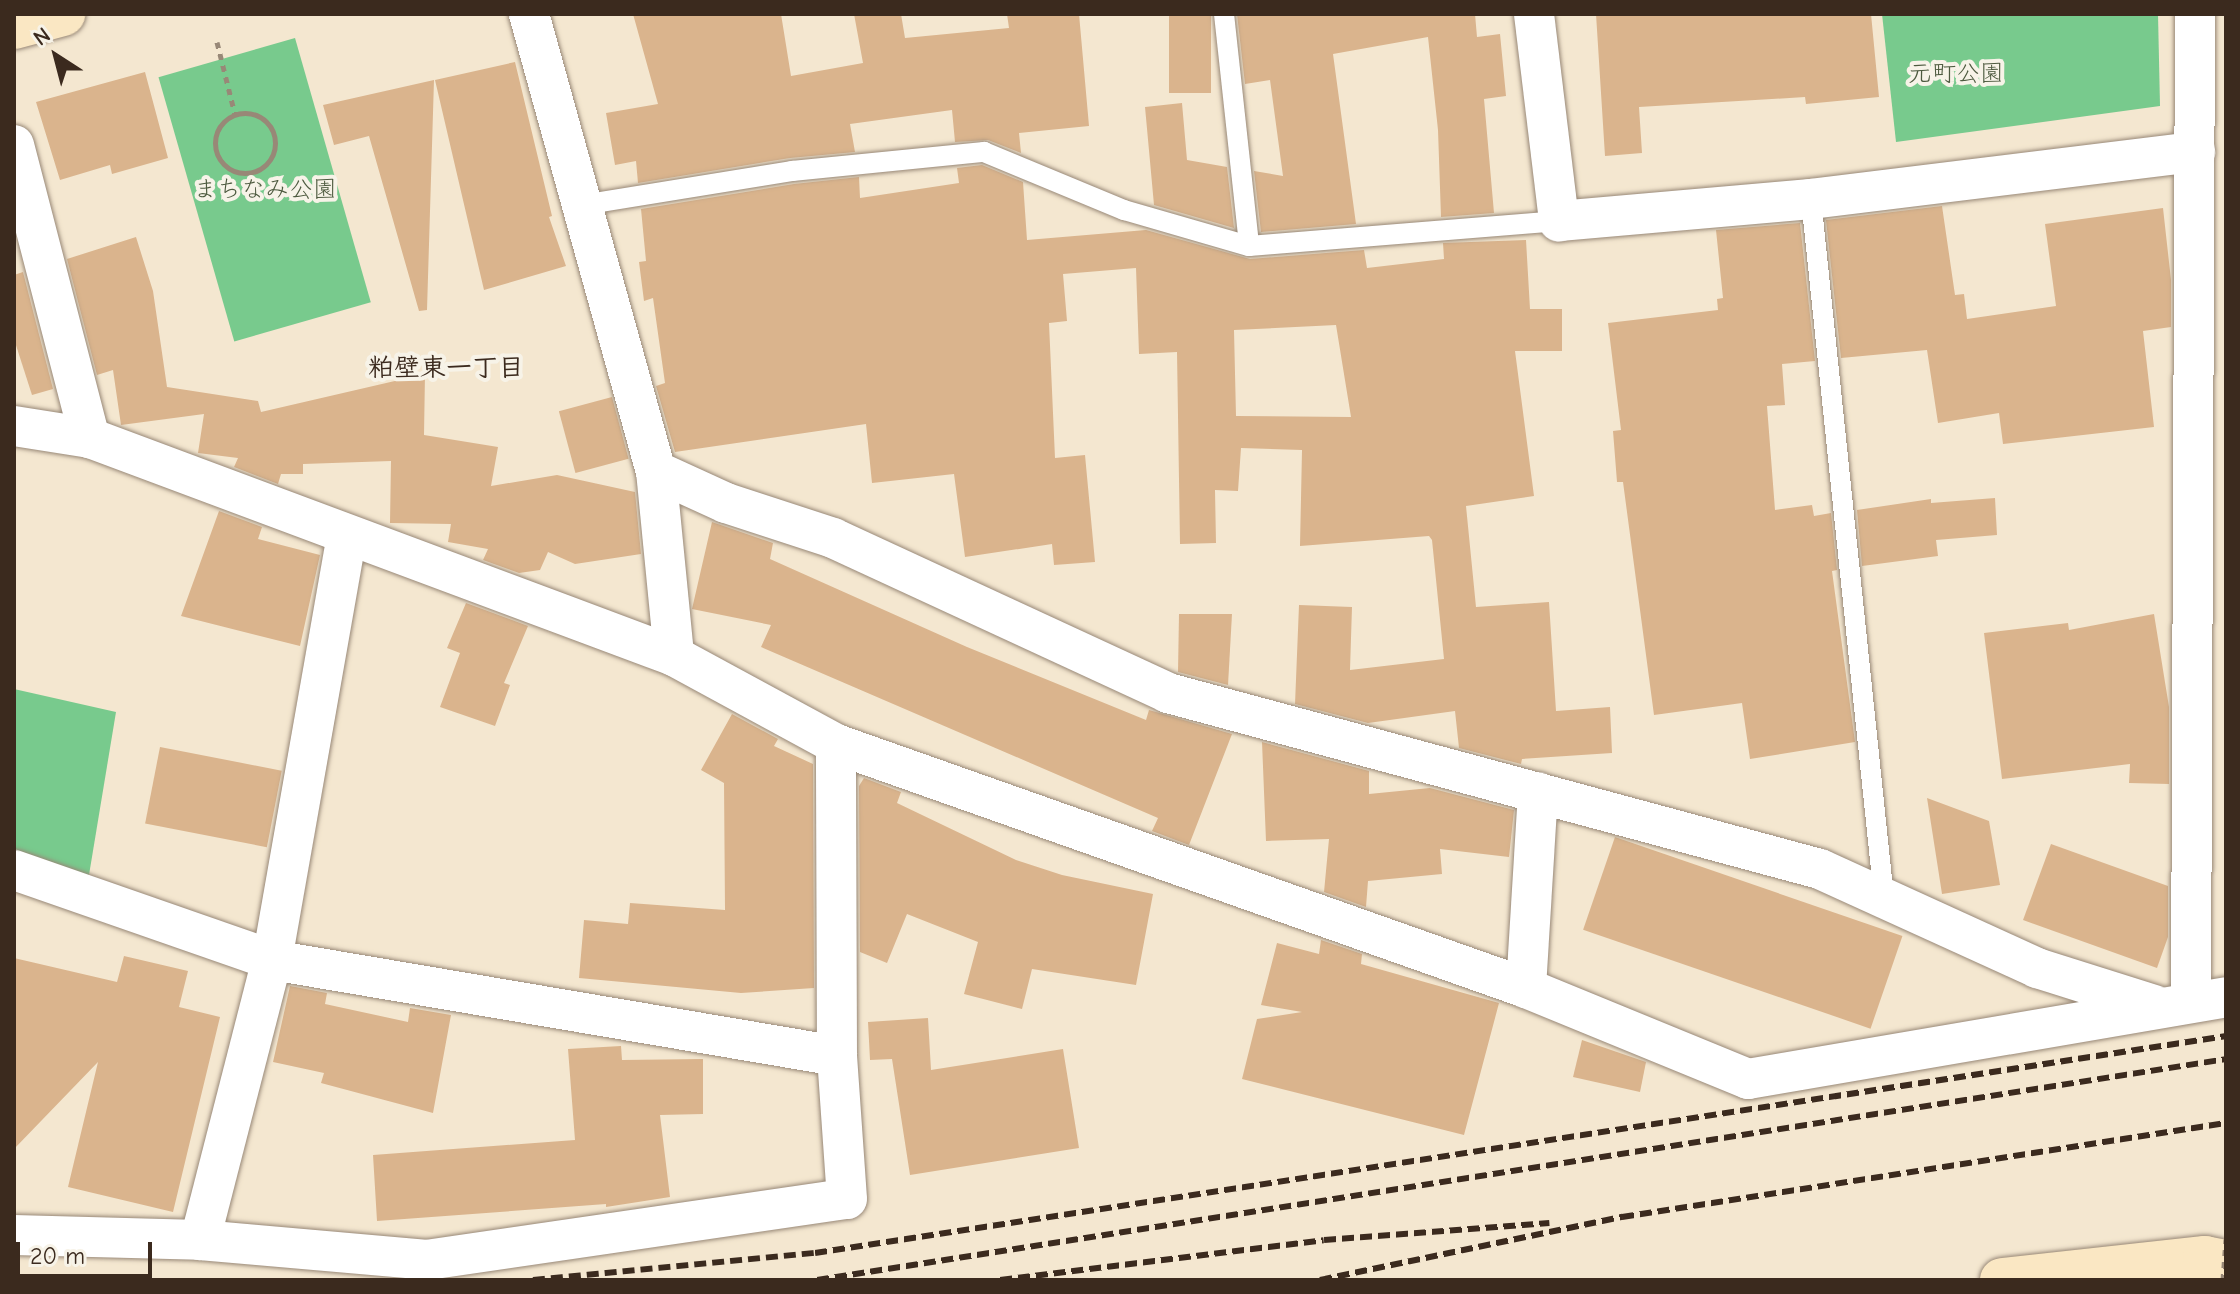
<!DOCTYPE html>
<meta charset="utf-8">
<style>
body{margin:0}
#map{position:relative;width:2240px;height:1294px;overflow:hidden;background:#f4e7d0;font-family:"Comic Neue","Klee One",sans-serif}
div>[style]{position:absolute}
.green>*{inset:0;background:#78ca8d;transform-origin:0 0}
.building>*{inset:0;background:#dab48d;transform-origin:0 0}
.path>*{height:5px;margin-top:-2.5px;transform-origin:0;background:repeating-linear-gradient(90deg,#988877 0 6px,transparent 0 12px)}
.path>.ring{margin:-2.5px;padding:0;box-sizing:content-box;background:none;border:5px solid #988877;border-radius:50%}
.roads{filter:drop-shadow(0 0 2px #988877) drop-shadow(0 0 2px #988877)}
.lane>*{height:20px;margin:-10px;padding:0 10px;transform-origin:10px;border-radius:10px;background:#fff}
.street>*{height:40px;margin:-20px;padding:0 20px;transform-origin:20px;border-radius:20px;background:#fff}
.secondary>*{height:44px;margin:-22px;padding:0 22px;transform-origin:22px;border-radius:22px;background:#fae7c3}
.rail>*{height:6px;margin-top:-3px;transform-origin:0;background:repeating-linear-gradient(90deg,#3b2a1e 0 12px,transparent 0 18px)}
.path-bridge>*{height:5px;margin-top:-2.5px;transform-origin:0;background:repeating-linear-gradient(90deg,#988877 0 6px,transparent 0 12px)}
span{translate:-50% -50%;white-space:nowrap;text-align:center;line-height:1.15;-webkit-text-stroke:8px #f7f3e8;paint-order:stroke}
.park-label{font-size:24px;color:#4d5a3f}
.neighbourhood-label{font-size:26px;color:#3b2a1e;font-weight:700}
.frame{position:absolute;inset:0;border:16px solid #3b2a1e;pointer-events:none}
.north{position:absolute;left:16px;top:16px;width:80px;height:80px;-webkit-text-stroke:6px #f7f3e8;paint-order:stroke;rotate:324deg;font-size:22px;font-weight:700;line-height:32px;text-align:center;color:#3b2a1e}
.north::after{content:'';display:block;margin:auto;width:28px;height:36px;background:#3b2a1e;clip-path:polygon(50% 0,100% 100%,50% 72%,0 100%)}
.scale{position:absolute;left:16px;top:1242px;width:136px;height:36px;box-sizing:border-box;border:4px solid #3b2a1e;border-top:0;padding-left:10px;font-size:24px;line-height:28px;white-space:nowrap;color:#3b2a1e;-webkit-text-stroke:6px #f7f3e8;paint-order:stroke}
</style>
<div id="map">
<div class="green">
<div style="clip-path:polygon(1882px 14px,2158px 14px,2160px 106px,1896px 142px)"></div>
<div style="left:295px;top:38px;width:275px;height:142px;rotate:74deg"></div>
<div style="clip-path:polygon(14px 689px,116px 712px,88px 881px,14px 857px)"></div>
</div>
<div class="building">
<div style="clip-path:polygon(633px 14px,781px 14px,791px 76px,863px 63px,854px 14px,901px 14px,905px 38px,1009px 28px,1007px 14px,1079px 14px,1089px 126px,1019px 133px,1021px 153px,988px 140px,955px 142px,952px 110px,850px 124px,855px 152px,790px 158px,638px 183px,636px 161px,615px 165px,606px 113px,658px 104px)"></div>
<div style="left:1169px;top:14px;width:42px;height:79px"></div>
<div style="clip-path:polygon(1237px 14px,1475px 14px,1477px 37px,1500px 34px,1506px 96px,1484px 99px,1494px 213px,1441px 217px,1438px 130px,1428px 37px,1333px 54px,1356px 224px,1261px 232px,1254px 171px,1283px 176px,1270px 80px,1245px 84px)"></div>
<div style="clip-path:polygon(1596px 14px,1871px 14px,1879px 97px,1806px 104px,1805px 97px,1639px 107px,1642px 153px,1605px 156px)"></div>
<div style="clip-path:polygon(515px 62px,552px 216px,549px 217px,566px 266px,484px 290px,435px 80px)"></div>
<div style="clip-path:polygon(145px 72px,168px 158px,112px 174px,110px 165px,60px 180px,36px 102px)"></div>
<div style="clip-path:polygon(434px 80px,427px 310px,419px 311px,369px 136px,334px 145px,323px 105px)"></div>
<div style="clip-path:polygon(1182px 103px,1187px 160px,1227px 167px,1234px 228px,1154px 205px,1145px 107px)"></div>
<div style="clip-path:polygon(evenodd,982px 165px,1023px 182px,1027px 240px,1146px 230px,1250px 259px,1364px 250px,1367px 268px,1444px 259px,1443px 243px,1526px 240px,1530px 309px,1562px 309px,1562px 351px,1515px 351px,1534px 496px,1466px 506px,1476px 607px,1549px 602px,1556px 711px,1610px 707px,1612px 753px,1522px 759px,1521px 764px,1459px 748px,1455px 711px,1368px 723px,1295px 704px,1299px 605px,1352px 607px,1350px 670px,1444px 659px,1432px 540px,1429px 536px,1300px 546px,1302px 450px,1241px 448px,1238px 491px,1215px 490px,1216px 543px,1180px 544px,1177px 352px,1139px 354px,1136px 268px,1063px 274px,1067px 321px,1049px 323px,1055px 458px,1085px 455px,1095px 562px,1054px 565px,1052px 544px,965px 557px,954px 474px,872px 483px,866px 424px,675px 452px,656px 386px,665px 383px,653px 298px,644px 301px,639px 262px,646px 261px,641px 209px,794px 184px,859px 177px,860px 198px,959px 183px,957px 168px,982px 165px,1336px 325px,1351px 417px,1236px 416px,1234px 330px,1336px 325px)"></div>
<div style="clip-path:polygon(1942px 206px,1955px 295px,1964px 294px,1967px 319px,2056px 306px,2045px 224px,2163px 208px,2171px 280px,2171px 327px,2143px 331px,2154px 427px,2003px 444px,1999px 413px,1938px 423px,1927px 350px,1841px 358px,1826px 220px)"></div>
<div style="clip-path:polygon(1800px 223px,1815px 361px,1782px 364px,1785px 405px,1767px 406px,1775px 510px,1812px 505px,1814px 516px,1831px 513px,1837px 570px,1832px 571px,1855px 742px,1750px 759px,1742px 703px,1654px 715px,1623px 482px,1617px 482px,1613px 431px,1621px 430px,1608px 323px,1718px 310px,1717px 299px,1723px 298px,1716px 230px)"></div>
<div style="clip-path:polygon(136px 237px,153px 291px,167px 387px,258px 401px,261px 412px,425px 374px,424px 435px,498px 447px,491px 486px,557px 475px,635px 492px,641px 554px,575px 564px,548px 552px,540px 570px,519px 573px,483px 560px,488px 549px,448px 542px,451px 524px,390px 523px,391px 461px,303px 464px,303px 474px,281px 474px,278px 484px,234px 467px,238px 458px,198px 453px,204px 414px,121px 425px,113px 370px,97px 375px,67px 259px)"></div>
<div style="clip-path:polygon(23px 272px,53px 389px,32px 395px,14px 339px,14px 275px)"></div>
<div style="left:612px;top:397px;width:64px;height:55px;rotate:75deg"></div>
<div style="clip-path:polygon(1995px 498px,1997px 535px,1936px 540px,1938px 556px,1862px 566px,1857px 510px,1931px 499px,1931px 503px)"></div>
<div style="clip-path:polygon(219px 511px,262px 527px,258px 539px,320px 555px,300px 646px,181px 616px)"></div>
<div style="clip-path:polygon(712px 522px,773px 543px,770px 559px,967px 647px,1146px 720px,1149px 710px,1232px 734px,1189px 845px,1152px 831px,1158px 818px,761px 647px,771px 625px,692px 609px)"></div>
<div style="clip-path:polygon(466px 603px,528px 626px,504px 683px,510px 685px,495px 726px,440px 707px,460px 653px,447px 648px)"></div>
<div style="clip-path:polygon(1179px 614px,1232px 614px,1228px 685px,1178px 672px)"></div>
<div style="clip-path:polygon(2154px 614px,2169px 707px,2169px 784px,2129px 783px,2130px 764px,2002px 779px,1984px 633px,2068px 623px,2069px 630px)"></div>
<div style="clip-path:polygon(732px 714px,778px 739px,774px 746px,813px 764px,814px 988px,741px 993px,579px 978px,584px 920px,628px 924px,630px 903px,725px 910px,724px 783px,701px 770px)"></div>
<div style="clip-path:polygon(1262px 742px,1369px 771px,1369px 794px,1430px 788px,1514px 810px,1509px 857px,1440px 849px,1442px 874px,1368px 881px,1366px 907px,1324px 892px,1329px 839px,1266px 841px)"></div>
<div style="left:160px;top:747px;width:124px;height:78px;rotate:11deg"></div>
<div style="clip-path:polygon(864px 778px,901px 792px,897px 803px,1016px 860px,1062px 875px,1153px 894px,1136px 985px,1032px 969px,1022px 1009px,964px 994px,978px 942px,907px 914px,887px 963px,860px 952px,859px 786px)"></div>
<div style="clip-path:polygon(1927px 798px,1989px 821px,2000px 885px,1942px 894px)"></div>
<div style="left:1615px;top:837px;width:304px;height:98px;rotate:19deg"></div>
<div style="clip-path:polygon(2051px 844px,2168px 886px,2168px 937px,2157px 968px,2023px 920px)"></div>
<div style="clip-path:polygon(1321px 940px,1362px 954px,1361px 964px,1499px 1003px,1464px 1135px,1242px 1079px,1257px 1019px,1302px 1012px,1261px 1005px,1277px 943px,1319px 954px)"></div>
<div style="clip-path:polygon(124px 956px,188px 971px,179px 1007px,220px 1017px,173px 1212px,68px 1187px,98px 1062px,14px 1149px,14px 958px,117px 982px)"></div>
<div style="clip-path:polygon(290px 986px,327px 993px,325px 1004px,408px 1022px,410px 1008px,451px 1015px,433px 1113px,321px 1083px,324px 1073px,273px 1062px)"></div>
<div style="clip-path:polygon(928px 1018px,931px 1070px,1063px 1049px,1079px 1148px,910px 1175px,892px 1059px,870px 1060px,868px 1022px)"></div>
<div style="clip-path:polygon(1582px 1040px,1646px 1062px,1640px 1092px,1573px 1077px)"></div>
<div style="clip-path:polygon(621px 1046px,622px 1060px,703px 1059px,703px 1114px,660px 1115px,670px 1197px,606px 1207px,606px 1204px,377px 1221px,373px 1155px,575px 1140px,568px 1049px)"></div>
</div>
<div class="path">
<div style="left:217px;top:42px;width:74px;rotate:76deg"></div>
<div class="ring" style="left:215px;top:113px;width:55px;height:55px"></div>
</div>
<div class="roads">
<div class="lane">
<div style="left:1224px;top:14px;width:233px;rotate:83.8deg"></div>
<div style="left:1811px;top:199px;width:703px;rotate:84.04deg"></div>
<div style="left:582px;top:205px;width:213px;rotate:-9.2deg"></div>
<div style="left:792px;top:171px;width:193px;rotate:-5.7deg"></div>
<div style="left:984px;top:152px;width:152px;rotate:22.5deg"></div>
<div style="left:1124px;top:210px;width:130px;rotate:16.1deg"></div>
<div style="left:1249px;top:246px;width:311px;rotate:-4.6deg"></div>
</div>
<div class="street">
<div style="left:529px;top:14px;width:474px;rotate:74.5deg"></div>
<div style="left:656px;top:471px;width:186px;rotate:84.4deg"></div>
<div style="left:1534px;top:14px;width:209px;rotate:83.1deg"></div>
<div style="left:1559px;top:221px;width:253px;rotate:-5deg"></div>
<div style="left:1811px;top:199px;width:387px;rotate:-7deg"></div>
<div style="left:14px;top:145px;width:303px;rotate:75.5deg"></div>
<div style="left:14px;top:426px;width:77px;rotate:9deg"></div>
<div style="left:90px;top:438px;width:623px;rotate:20.47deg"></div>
<div style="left:674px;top:656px;width:184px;rotate:28.5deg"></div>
<div style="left:836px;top:744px;width:732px;rotate:19.47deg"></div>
<div style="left:1526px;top:988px;width:240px;rotate:22.3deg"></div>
<div style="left:1748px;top:1079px;width:485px;rotate:-9.7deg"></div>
<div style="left:656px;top:471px;width:77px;rotate:24.6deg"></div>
<div style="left:726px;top:503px;width:113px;rotate:18.1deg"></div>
<div style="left:833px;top:538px;width:369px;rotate:24.8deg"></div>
<div style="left:1168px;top:693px;width:675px;rotate:15.11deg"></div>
<div style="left:1820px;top:869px;width:239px;rotate:24.5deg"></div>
<div style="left:2037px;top:968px;width:123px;rotate:17.5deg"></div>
<div style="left:14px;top:870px;width:273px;rotate:19.2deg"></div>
<div style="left:272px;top:960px;width:573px;rotate:9.64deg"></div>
<div style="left:1526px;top:988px;width:196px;rotate:-86.5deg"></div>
<div style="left:2191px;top:1002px;width:988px;rotate:-89.77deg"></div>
<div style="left:14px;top:1235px;width:186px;rotate:1.5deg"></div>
<div style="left:200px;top:1240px;width:228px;rotate:5deg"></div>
<div style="left:427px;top:1260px;width:424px;rotate:-8.3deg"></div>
<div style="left:847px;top:1199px;width:143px;rotate:-94deg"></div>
<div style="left:837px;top:1056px;width:312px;rotate:-90.2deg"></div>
<div style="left:200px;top:1240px;width:289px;rotate:-75.6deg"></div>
<div style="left:272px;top:960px;width:431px;rotate:-80deg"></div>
</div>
<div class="secondary">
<div style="left:14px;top:27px;width:51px;rotate:-14.9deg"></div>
<div style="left:2002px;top:1280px;width:204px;rotate:-6.2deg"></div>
<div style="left:2205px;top:1258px;width:21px;rotate:11deg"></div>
</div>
</div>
<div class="rail">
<div style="left:533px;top:1280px;width:283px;rotate:-5.5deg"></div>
<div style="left:815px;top:1253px;width:1428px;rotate:-8.74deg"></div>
<div style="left:817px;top:1280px;width:1426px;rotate:-8.91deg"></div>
<div style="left:1000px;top:1280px;width:326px;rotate:-7deg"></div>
<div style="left:1324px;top:1240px;width:226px;rotate:-4.3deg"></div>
<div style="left:1320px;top:1280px;width:309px;rotate:-11.8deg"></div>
<div style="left:1622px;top:1217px;width:611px;rotate:-8.85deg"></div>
</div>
<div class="path-bridge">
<div style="left:2223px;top:1280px;width:41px;rotate:-85.8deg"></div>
</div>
<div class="park-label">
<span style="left:1956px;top:74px">元町公園</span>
<span style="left:265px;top:190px">まちなみ公園</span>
</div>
<div class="neighbourhood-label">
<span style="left:446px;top:369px">粕壁東一丁目</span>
</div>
<div class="frame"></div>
<div class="north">N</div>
<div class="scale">20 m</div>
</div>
